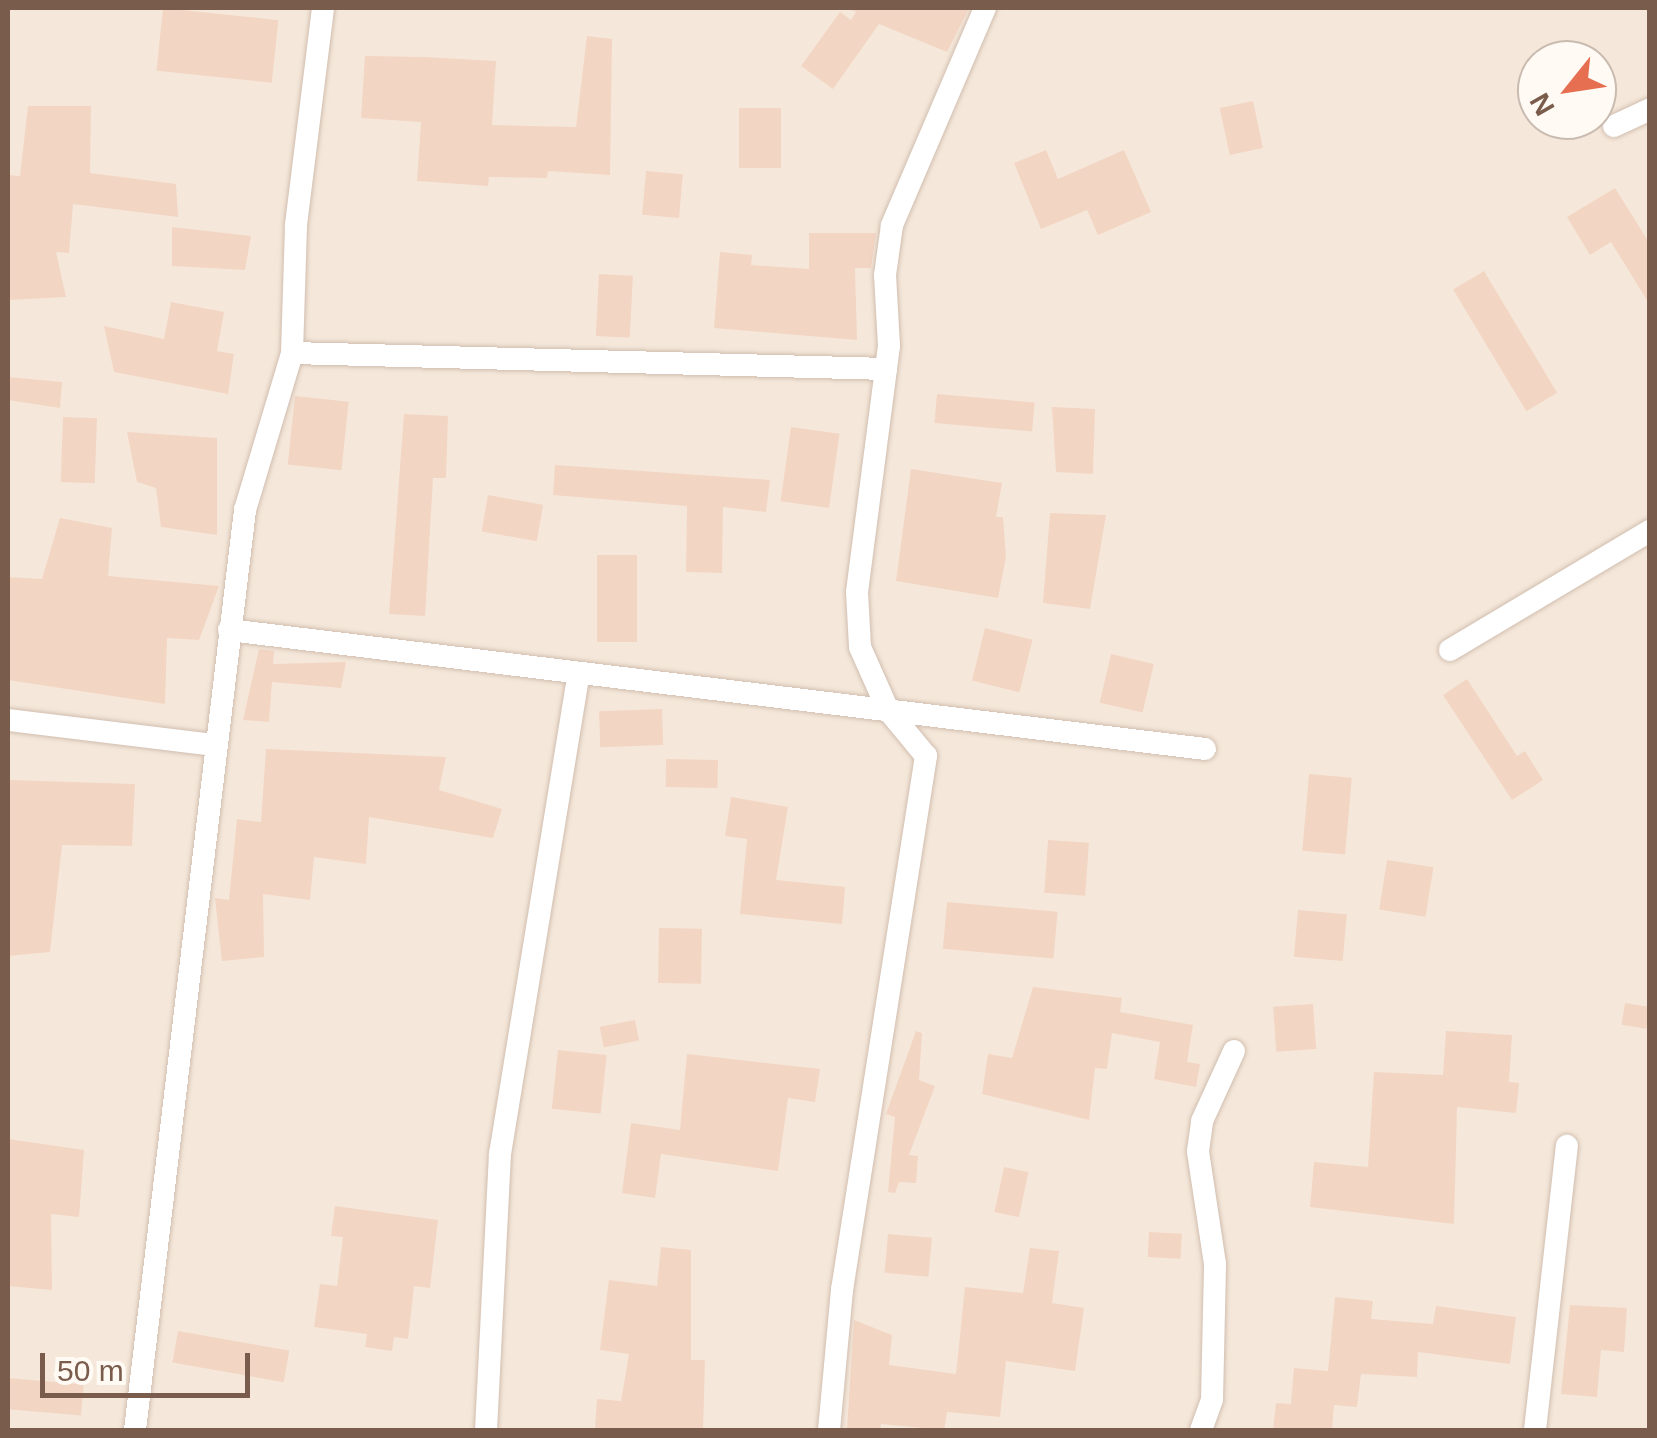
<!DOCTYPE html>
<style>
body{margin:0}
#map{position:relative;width:1657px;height:1438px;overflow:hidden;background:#fdf6ec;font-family:Arial,sans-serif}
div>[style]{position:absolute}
.residential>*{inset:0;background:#f5e8da}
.building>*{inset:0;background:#f3d5c3;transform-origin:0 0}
.roads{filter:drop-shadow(0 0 2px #d1beb0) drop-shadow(0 0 2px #d1beb0)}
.minor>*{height:22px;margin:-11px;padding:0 11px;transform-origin:11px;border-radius:11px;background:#fff}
span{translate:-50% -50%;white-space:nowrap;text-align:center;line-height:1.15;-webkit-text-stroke:8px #fffaf3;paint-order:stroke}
.frame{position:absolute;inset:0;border:10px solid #7a5c4d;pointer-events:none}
.north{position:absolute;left:1517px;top:40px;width:100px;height:100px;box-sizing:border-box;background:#fffaf3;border:2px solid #cabbb1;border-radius:50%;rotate:240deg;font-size:28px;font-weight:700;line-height:40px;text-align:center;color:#7a5c4d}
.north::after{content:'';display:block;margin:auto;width:35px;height:45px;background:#e76f51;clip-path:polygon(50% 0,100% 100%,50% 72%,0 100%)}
.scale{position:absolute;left:40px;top:1353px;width:210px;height:45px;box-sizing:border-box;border:5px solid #7a5c4d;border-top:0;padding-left:12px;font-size:30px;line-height:35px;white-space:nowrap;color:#7a5c4d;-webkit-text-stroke:8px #fffaf3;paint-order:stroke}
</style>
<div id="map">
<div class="residential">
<div style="clip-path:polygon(evenodd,8px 8px,1649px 8px,1649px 1430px,8px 1430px,8px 8px,1537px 60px,1597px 60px,1597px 120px,1537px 120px,1537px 60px)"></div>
</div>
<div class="building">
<div style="left:163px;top:8px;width:116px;height:63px;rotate:6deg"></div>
<div style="clip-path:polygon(847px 8px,969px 8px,947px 52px,879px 24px,833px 89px,801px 66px,840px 12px,851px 20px,856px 12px)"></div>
<div style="clip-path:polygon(587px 36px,612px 39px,610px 175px,548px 171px,547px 178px,489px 177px,488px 186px,417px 181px,421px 122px,361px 118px,365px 56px,425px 57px,496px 61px,492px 125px,576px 127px)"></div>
<div style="left:1253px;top:101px;width:48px;height:34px;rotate:78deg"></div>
<div style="clip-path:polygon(28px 106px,91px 106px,90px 173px,176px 184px,178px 217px,73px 204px,69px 253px,56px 252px,66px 297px,9px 300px,8px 175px,20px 176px)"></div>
<div style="left:739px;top:108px;width:42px;height:60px"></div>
<div style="clip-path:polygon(1046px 150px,1058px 179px,1124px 150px,1151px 212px,1098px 235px,1087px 210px,1041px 229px,1014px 163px)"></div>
<div style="left:646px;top:171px;width:37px;height:44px;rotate:5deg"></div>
<div style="clip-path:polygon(1615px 188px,1650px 244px,1650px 305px,1611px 242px,1590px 255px,1567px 217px)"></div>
<div style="clip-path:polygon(172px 227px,251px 236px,245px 270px,172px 266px)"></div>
<div style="clip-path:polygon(809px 233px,876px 233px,871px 268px,855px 268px,857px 340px,714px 328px,720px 252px,752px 255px,751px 265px,809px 269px)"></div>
<div style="left:1484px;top:271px;width:142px;height:36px;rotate:59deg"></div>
<div style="left:599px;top:274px;width:34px;height:62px;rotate:3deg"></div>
<div style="clip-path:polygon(171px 302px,224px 312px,217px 351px,234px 354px,228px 394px,114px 372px,104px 326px,164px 339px)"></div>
<div style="clip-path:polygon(8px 377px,62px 382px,60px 408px,8px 400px)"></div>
<div style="left:937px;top:394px;width:98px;height:29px;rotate:5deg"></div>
<div style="left:295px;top:396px;width:54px;height:69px;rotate:6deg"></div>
<div style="clip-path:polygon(1052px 407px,1095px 409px,1093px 474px,1056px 472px)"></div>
<div style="clip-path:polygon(404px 414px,448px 416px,446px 478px,433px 478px,425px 616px,389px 614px)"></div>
<div style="left:63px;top:417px;width:34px;height:65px;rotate:2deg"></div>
<div style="left:791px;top:427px;width:49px;height:75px;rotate:8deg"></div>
<div style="clip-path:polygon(127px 432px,217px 438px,217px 535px,161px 527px,156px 488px,137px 482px)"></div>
<div style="clip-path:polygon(555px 465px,770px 480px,766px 512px,723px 507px,722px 573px,686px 572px,687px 506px,553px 495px)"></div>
<div style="clip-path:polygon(911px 469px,1002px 483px,996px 517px,1003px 517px,1006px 557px,998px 598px,896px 581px)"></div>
<div style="left:488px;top:495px;width:56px;height:37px;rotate:10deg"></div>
<div style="clip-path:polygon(1050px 513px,1106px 515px,1090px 609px,1043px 603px)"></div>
<div style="clip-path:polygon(60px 518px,112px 528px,108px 576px,219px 586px,199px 640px,167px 638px,165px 704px,8px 680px,8px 577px,42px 579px)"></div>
<div style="left:597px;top:555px;width:40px;height:87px"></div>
<div style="left:985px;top:628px;width:49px;height:54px;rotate:14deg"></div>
<div style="clip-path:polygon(259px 649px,274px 651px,273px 664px,346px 662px,341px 688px,272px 682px,269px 722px,243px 720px)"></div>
<div style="left:1111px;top:654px;width:44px;height:50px;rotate:13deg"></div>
<div style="clip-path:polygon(1467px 679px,1517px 756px,1525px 751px,1543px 780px,1512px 800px,1443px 695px)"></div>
<div style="left:662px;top:709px;width:36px;height:63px;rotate:88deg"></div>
<div style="clip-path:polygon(266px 749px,446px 757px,439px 790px,502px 809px,493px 838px,369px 817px,366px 864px,314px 857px,310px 900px,263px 894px,264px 957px,222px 961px,215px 898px,229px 900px,237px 819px,261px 822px)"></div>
<div style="left:666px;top:759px;width:52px;height:28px;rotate:1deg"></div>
<div style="left:1309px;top:774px;width:43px;height:77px;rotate:5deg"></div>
<div style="clip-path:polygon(8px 780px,135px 784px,132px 846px,62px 845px,50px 952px,8px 956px)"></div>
<div style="clip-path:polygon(731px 797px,788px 807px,776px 880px,845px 887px,842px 924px,740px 914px,747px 839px,725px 836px)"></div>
<div style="left:1048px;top:840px;width:41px;height:53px;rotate:4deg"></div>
<div style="left:1387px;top:860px;width:47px;height:50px;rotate:9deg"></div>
<div style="left:947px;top:902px;width:111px;height:47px;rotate:5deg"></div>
<div style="left:1298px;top:910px;width:49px;height:47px;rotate:5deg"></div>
<div style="left:659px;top:928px;width:43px;height:55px;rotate:1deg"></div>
<div style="clip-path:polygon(1033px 987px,1122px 998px,1120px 1012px,1193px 1025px,1187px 1062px,1200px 1064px,1196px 1087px,1154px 1079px,1160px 1042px,1112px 1033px,1107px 1069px,1095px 1068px,1089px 1120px,982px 1094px,988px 1054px,1012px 1058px)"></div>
<div style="left:1625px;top:1003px;width:25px;height:22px;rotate:9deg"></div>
<div style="left:1313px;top:1004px;width:45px;height:40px;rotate:86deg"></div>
<div style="left:635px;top:1020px;width:21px;height:36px;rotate:79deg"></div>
<div style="clip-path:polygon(916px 1031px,922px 1033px,919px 1080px,935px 1086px,909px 1155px,918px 1156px,916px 1183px,899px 1182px,895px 1193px,888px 1192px,895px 1117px,886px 1114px)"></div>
<div style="clip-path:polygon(1446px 1031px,1512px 1035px,1509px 1082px,1519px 1083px,1516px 1113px,1457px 1107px,1454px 1224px,1310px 1207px,1314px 1162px,1368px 1167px,1374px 1072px,1443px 1075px)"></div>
<div style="left:558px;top:1050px;width:49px;height:59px;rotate:6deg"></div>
<div style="clip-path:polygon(687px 1054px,820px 1069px,815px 1102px,788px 1098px,778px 1171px,661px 1154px,655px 1198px,622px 1193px,631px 1123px,680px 1130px)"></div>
<div style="clip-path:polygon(8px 1139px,84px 1150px,79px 1217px,51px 1214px,52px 1290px,8px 1286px)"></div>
<div style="left:1004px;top:1167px;width:25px;height:46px;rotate:12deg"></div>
<div style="clip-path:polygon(335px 1206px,438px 1220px,430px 1288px,414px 1286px,408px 1339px,394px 1337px,392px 1351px,365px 1347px,367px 1334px,314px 1327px,320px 1284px,337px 1286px,343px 1237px,331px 1236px)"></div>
<div style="left:1149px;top:1232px;width:33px;height:25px;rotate:3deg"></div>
<div style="left:888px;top:1234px;width:44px;height:39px;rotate:5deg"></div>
<div style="clip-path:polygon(661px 1247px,691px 1250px,691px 1360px,705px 1360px,703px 1430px,595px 1430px,597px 1399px,621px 1401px,629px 1354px,600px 1350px,609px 1280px,657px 1286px)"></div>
<div style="clip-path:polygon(1030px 1248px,1059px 1251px,1052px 1303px,1084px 1308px,1075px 1371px,1006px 1361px,1000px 1417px,947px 1412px,944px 1430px,881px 1424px,880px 1430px,847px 1430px,854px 1320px,892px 1335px,889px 1365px,956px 1374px,965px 1287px,1023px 1293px)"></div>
<div style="clip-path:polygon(1335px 1297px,1373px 1301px,1371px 1319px,1433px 1324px,1436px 1306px,1516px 1317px,1510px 1364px,1418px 1352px,1417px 1377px,1361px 1374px,1357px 1407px,1334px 1405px,1332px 1430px,1273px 1430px,1276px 1403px,1291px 1404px,1294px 1368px,1328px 1371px)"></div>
<div style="clip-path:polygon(1570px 1305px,1627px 1308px,1624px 1352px,1601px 1350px,1597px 1397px,1561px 1394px)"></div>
<div style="left:178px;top:1331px;width:113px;height:32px;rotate:10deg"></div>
<div style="left:8px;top:1378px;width:76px;height:31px;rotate:5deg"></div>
</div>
<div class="roads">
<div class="minor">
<div style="left:1614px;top:126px;width:40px;rotate:-25deg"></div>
<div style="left:292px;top:353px;width:594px;rotate:1.54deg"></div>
<div style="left:229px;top:630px;width:983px;rotate:6.95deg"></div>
<div style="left:1450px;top:650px;width:233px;rotate:-30.8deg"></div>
<div style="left:8px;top:720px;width:208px;rotate:6.9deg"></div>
<div style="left:135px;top:1430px;width:927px;rotate:-83.18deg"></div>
<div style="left:245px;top:510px;width:164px;rotate:-73.3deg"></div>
<div style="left:292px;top:353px;width:128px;rotate:-88.2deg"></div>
<div style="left:296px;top:225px;width:219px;rotate:-82.9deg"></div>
<div style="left:486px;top:1430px;width:276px;rotate:-87.1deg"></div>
<div style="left:500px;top:1154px;width:486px;rotate:-80.7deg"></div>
<div style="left:829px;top:1430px;width:141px;rotate:-84.7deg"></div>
<div style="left:842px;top:1290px;width:541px;rotate:-81.06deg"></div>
<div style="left:926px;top:756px;width:60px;rotate:-129.6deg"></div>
<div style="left:888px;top:710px;width:69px;rotate:-114deg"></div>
<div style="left:860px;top:647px;width:55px;rotate:-93.1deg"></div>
<div style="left:857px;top:592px;width:248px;rotate:-82.6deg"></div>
<div style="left:889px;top:346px;width:71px;rotate:-93.2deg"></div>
<div style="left:885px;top:275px;width:50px;rotate:-82deg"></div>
<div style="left:892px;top:225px;width:236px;rotate:-66.8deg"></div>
<div style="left:1201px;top:1430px;width:33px;rotate:-70deg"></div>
<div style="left:1212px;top:1399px;width:135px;rotate:-88.7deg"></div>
<div style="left:1215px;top:1264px;width:114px;rotate:-98.6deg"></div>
<div style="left:1198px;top:1151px;width:30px;rotate:-82deg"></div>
<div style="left:1202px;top:1121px;width:77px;rotate:-65.4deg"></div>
<div style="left:1535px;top:1430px;width:286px;rotate:-83.6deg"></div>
</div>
</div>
<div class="frame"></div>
<div class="north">N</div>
<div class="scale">50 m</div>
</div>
